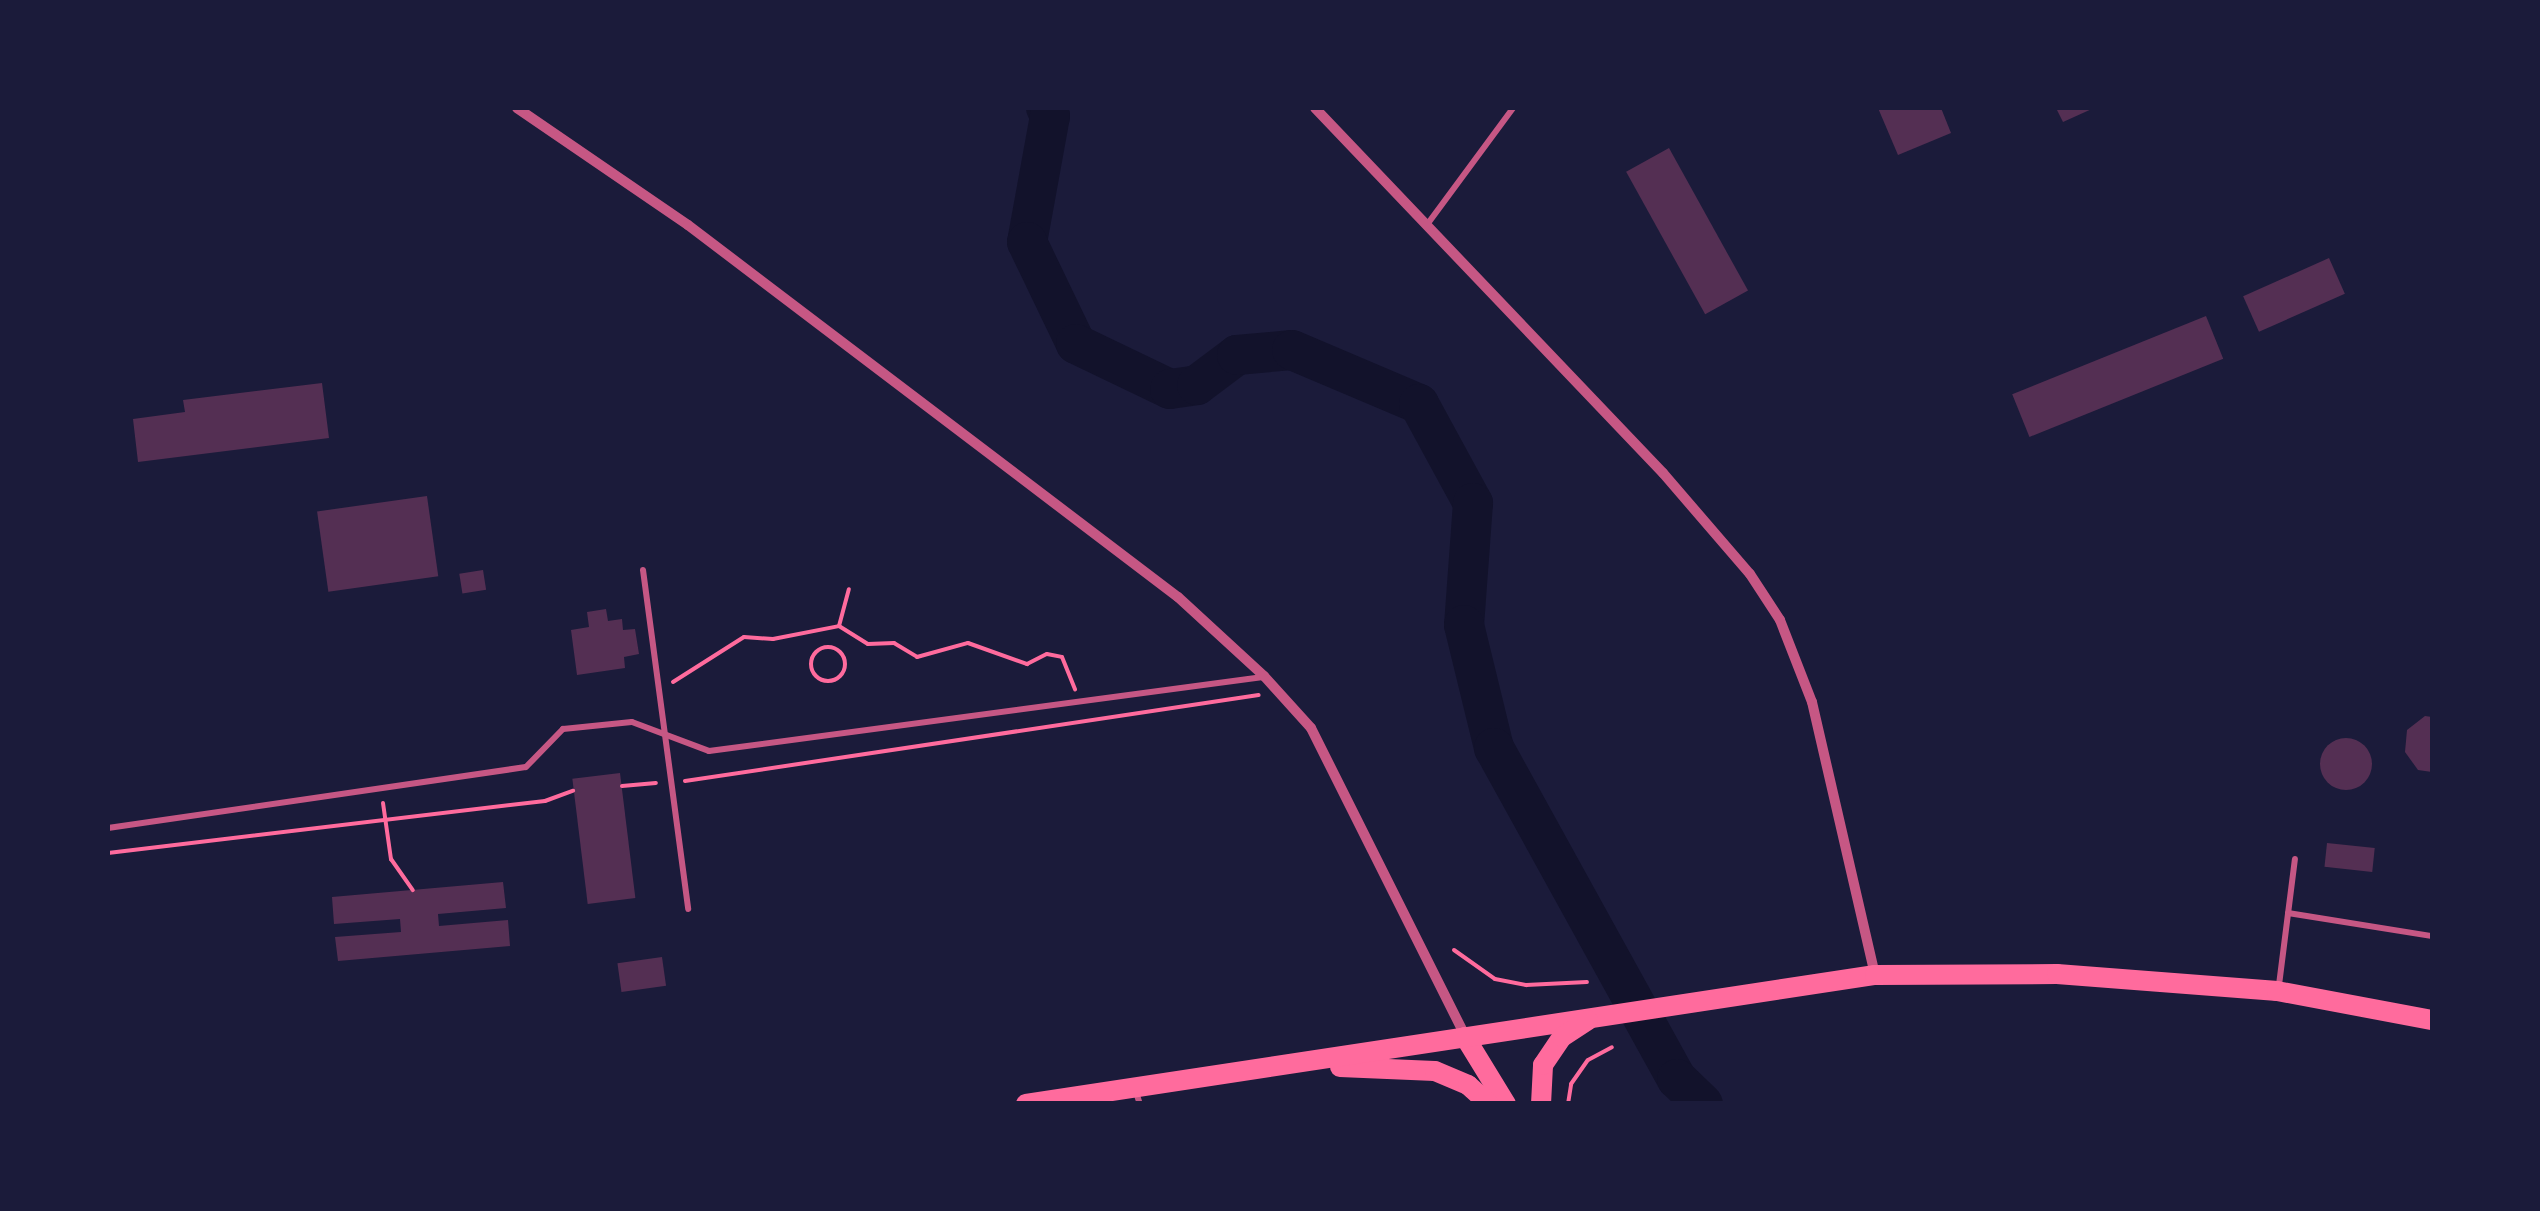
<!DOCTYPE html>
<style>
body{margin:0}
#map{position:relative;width:2540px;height:1211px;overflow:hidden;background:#1b1b3a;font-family:Mulish,sans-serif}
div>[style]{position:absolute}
.river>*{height:40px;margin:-20px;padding:0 20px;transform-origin:20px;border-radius:20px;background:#12122b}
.building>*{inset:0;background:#542f53;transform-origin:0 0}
.round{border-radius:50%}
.path>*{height:4px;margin:-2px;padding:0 2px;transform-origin:2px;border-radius:2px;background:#ff6b9d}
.path>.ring{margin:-2px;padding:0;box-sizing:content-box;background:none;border:4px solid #ff6b9d;border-radius:50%}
.service>*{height:6px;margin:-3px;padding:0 3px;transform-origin:3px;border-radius:3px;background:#c65784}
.minor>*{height:10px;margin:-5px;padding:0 5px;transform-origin:5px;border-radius:5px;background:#c65784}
.primary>*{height:20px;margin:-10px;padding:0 10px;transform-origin:10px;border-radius:10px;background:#ff6b9d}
span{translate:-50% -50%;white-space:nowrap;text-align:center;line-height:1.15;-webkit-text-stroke:9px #1b1b3a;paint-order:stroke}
.frame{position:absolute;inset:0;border:110px solid #1b1b3a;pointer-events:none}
</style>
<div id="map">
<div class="river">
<div style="left:1046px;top:108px;width:9px;rotate:63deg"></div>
<div style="left:1050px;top:116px;width:128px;rotate:100.3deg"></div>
<div style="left:1027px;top:242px;width:113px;rotate:64.3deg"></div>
<div style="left:1076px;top:344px;width:104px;rotate:25.6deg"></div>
<div style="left:1170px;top:389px;width:27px;rotate:-8deg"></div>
<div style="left:1197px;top:385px;width:50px;rotate:-36.9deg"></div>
<div style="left:1237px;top:355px;width:55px;rotate:-5.2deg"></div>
<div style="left:1292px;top:350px;width:138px;rotate:23deg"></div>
<div style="left:1419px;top:404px;width:113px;rotate:61.4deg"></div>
<div style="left:1473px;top:503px;width:122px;rotate:94.2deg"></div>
<div style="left:1464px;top:625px;width:127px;rotate:76.3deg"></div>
<div style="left:1494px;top:748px;width:378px;rotate:61.1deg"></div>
<div style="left:1677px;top:1079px;width:36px;rotate:44deg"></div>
</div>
<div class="building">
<div style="clip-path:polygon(1878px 108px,1941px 108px,1951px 133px,1898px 155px)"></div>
<div style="clip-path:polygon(2056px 108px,2094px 108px,2063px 122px)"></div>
<div style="left:1669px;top:148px;width:163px;height:49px;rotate:61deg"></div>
<div style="left:2329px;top:258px;width:39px;height:94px;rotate:66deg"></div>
<div style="left:2206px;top:316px;width:46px;height:209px;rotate:68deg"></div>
<div style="clip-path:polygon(322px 383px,329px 438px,138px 462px,133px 419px,185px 412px,183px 400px)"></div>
<div style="left:427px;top:496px;width:81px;height:111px;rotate:82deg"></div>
<div style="left:483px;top:570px;width:20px;height:24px;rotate:81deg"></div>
<div style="clip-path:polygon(606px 609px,608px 621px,622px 619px,623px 630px,635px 629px,639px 654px,624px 657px,625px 668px,577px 675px,571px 630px,589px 627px,587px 612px)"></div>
<div style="clip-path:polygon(2425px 716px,2432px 717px,2432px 772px,2418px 770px,2405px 752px,2407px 730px)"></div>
<div class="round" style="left:2320px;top:738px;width:52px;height:52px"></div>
<div style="left:620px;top:773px;width:126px;height:48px;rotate:83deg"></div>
<div style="left:2327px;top:843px;width:48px;height:24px;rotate:6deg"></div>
<div style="clip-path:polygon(503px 882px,506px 908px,438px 914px,439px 926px,508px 920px,510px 946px,338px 961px,335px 937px,401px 932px,400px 919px,334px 924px,332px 897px)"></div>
<div style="left:662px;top:957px;width:29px;height:45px;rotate:82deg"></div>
</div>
<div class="path">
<div style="left:839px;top:626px;width:38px;rotate:-75deg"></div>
<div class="ring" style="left:811px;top:647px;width:30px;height:30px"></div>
<div style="left:673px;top:682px;width:84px;rotate:-32.4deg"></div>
<div style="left:744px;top:637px;width:29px;rotate:4deg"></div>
<div style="left:773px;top:639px;width:67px;rotate:-11.1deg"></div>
<div style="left:839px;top:626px;width:34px;rotate:32deg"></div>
<div style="left:868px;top:644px;width:26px;rotate:-2deg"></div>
<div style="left:894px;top:643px;width:27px;rotate:31deg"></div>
<div style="left:917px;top:657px;width:53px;rotate:-15.4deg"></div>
<div style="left:968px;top:643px;width:63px;rotate:19.6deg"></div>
<div style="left:1027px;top:664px;width:22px;rotate:-27deg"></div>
<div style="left:1047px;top:654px;width:15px;rotate:11deg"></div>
<div style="left:1062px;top:657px;width:35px;rotate:68deg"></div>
<div style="left:685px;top:781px;width:580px;rotate:-8.52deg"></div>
<div style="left:622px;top:786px;width:34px;rotate:-5deg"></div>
<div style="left:383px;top:803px;width:57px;rotate:81.9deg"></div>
<div style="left:391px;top:859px;width:38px;rotate:55deg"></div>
<div style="left:108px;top:853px;width:440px;rotate:-6.8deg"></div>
<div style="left:545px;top:801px;width:30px;rotate:-20deg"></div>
<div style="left:1454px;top:950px;width:50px;rotate:35.3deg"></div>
<div style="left:1495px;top:979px;width:32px;rotate:11deg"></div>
<div style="left:1526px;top:985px;width:61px;rotate:-2.8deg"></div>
<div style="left:1568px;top:1104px;width:20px;rotate:-81deg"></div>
<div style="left:1571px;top:1084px;width:29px;rotate:-55deg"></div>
<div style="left:1588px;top:1060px;width:27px;rotate:-28deg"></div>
</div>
<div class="service">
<div style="left:1429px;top:222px;width:142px;rotate:-53.6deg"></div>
<div style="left:643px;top:570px;width:342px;rotate:82.4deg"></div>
<div style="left:108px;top:828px;width:422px;rotate:-8.3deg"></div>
<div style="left:526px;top:767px;width:53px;rotate:-45.8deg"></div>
<div style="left:563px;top:729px;width:69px;rotate:-5.8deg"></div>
<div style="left:632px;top:722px;width:82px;rotate:20.6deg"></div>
<div style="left:709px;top:751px;width:559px;rotate:-7.61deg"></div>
<div style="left:2288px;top:913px;width:146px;rotate:9.1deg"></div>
<div style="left:2279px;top:985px;width:127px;rotate:-82.8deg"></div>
<div style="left:1135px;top:1089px;width:16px;rotate:72deg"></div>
</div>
<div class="minor">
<div style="left:517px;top:108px;width:207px;rotate:34.4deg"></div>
<div style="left:688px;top:225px;width:615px;rotate:37.21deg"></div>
<div style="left:1178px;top:597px;width:117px;rotate:42.6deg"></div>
<div style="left:1264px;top:676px;width:70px;rotate:47.9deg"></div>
<div style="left:1311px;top:728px;width:344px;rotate:63.4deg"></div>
<div style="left:1315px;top:108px;width:504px;rotate:46.37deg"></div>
<div style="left:1663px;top:473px;width:133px;rotate:49.3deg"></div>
<div style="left:1750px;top:574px;width:55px;rotate:56.9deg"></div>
<div style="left:1780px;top:620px;width:88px;rotate:68.7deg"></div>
<div style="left:1812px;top:702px;width:279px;rotate:77deg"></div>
</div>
<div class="primary">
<div style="left:1465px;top:1037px;width:79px;rotate:58.5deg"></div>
<div style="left:1340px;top:1067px;width:95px;rotate:2.4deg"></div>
<div style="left:1435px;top:1071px;width:36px;rotate:23deg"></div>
<div style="left:1468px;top:1085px;width:28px;rotate:42deg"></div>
<div style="left:1026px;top:1104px;width:859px;rotate:-8.64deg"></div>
<div style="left:1875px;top:975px;width:182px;rotate:-0.3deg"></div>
<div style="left:2057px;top:974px;width:221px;rotate:4.4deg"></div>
<div style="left:2277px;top:991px;width:158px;rotate:10.6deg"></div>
<div style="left:1541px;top:1104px;width:39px;rotate:-87deg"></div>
<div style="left:1543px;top:1065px;width:34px;rotate:-56deg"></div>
<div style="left:1562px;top:1037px;width:31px;rotate:-33deg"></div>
</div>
<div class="frame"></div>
</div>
